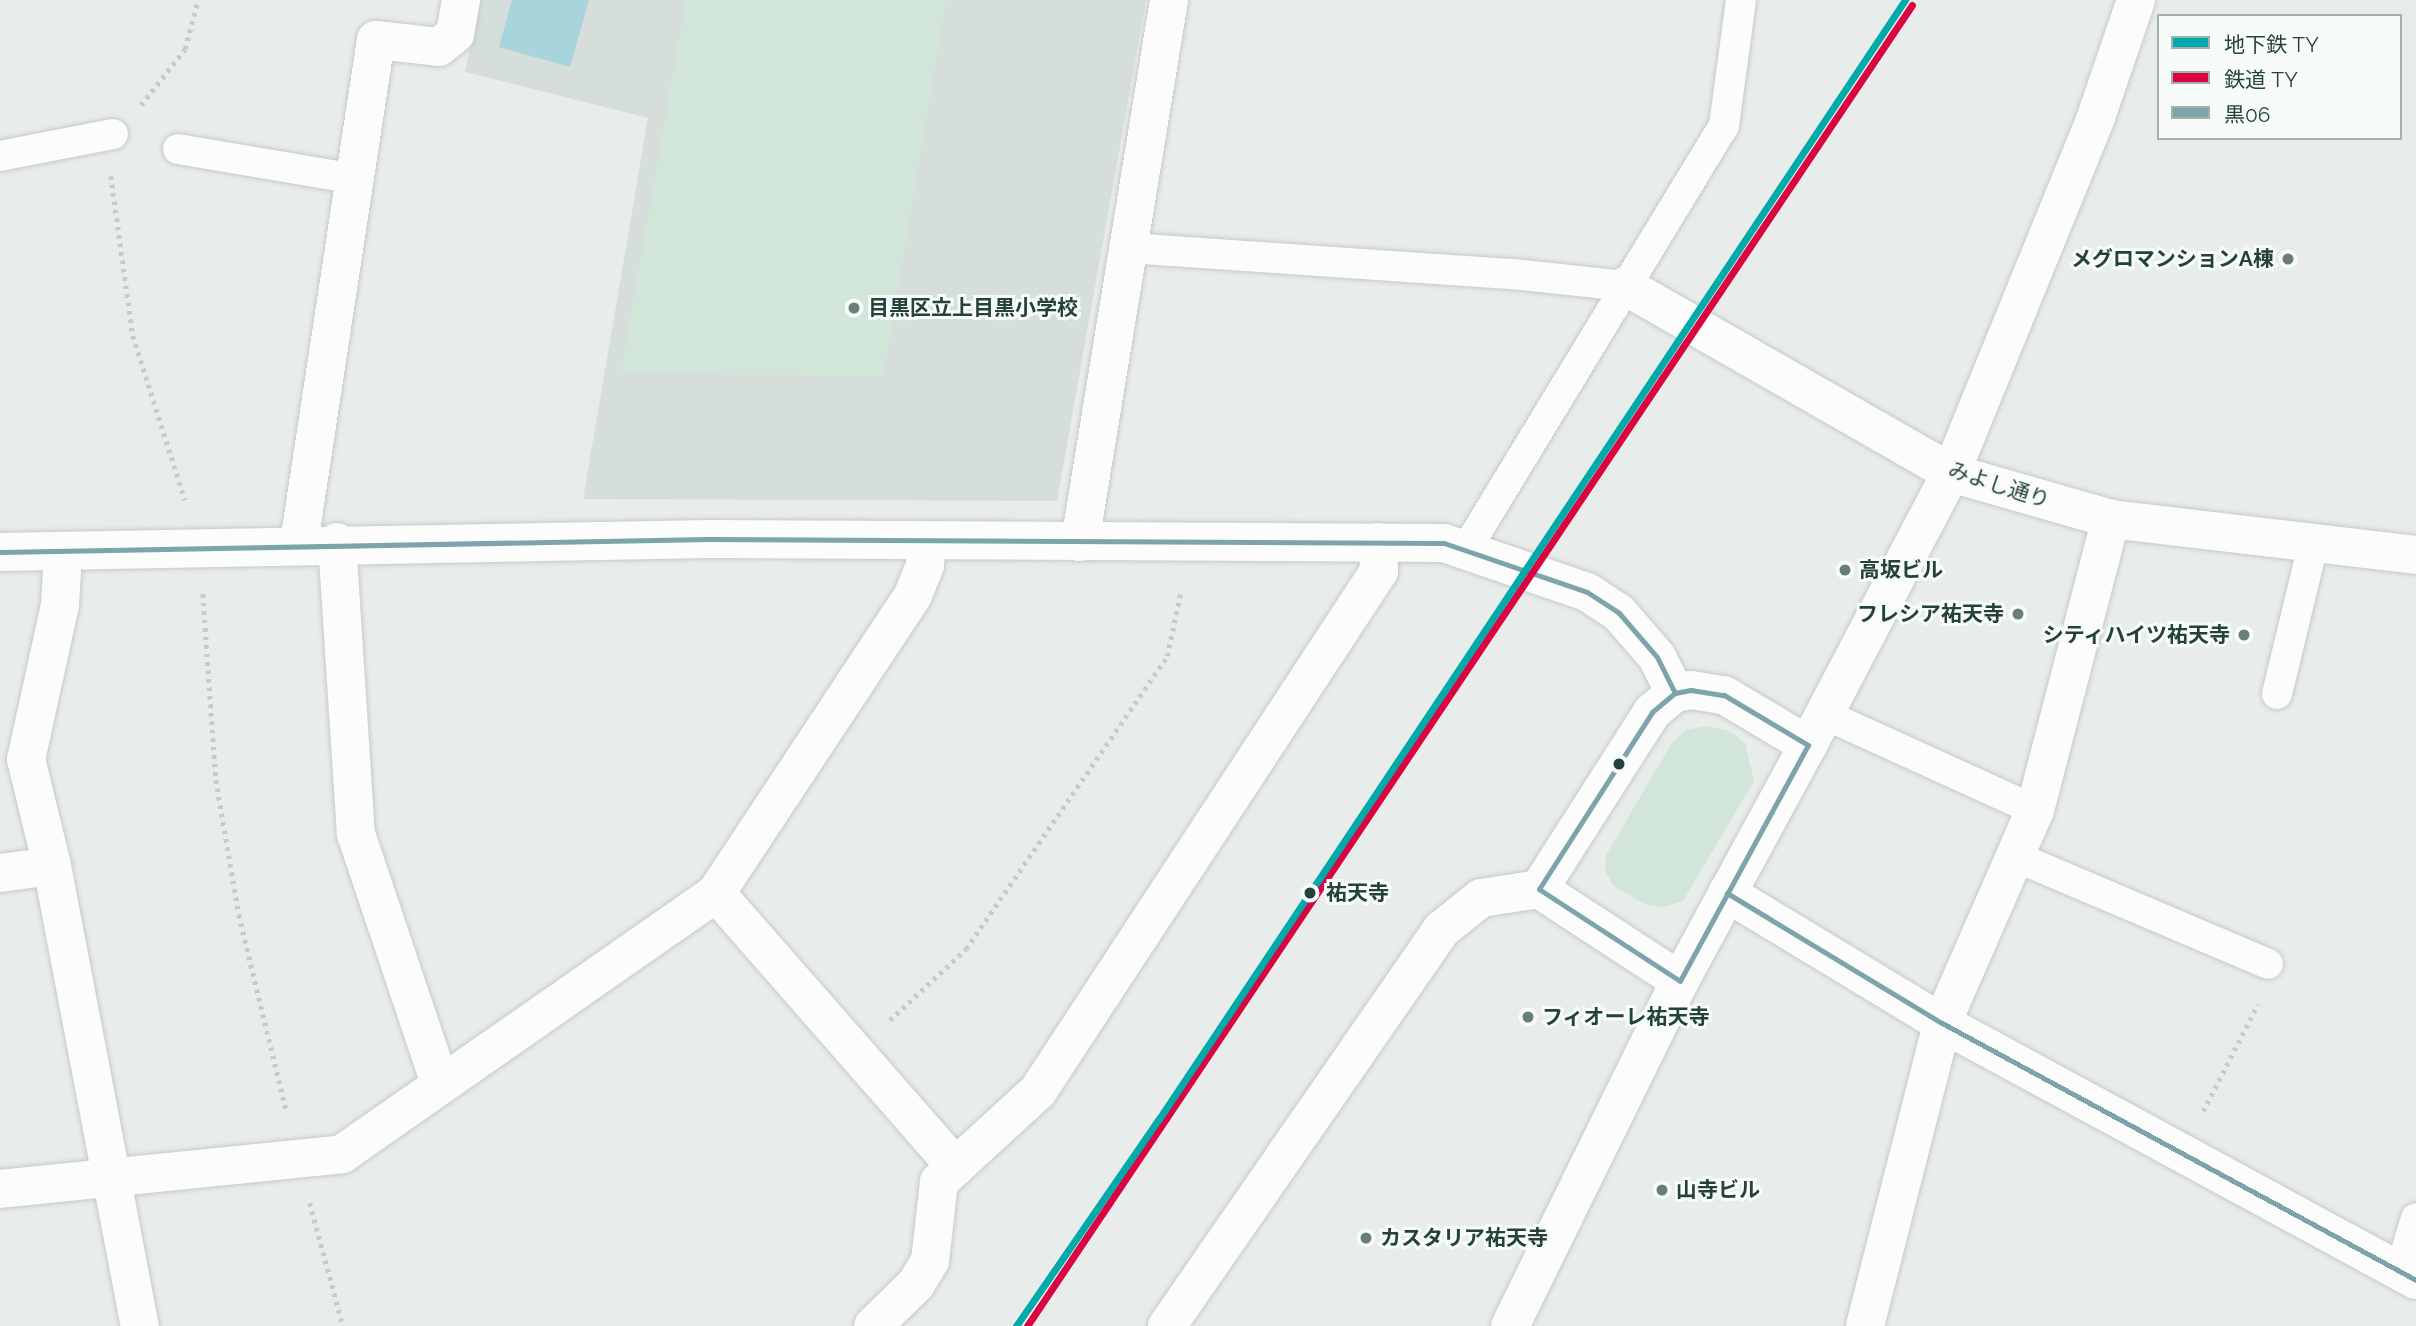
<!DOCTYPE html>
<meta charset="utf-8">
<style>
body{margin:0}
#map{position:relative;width:2416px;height:1326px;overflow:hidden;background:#e8edeb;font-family:Raleway,"Noto Sans JP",sans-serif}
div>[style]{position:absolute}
.built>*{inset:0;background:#d6dedb}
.green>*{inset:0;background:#d1e6d8}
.water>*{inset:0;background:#a9d4db}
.path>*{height:4.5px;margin-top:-2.25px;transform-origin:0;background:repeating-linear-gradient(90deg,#c3ccca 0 3.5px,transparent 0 8.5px)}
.roads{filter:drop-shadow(0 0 2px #c5cac8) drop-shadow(0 0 2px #c5cac8)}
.lane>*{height:30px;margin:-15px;padding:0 15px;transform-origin:15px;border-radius:15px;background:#fcfcfc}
.street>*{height:38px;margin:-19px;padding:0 19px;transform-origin:19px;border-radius:19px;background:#fcfcfc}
.secondary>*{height:38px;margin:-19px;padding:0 19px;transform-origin:19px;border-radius:19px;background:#fcfcfc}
.bus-1>*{height:5px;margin:-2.5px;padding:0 2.5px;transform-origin:2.5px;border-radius:2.5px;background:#7da4aa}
.rail-1>*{height:7px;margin:-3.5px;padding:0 3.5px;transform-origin:3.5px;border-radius:3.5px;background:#da0442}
.metro-1>*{height:7px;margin:-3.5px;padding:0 3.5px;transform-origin:3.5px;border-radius:3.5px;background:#01aaaa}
.dots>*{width:19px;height:19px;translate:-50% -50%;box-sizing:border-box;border:4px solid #f7fbf9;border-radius:50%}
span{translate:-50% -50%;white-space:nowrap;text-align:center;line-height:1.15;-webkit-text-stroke:6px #f7fbf9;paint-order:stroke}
.poi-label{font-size:21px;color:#24423a;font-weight:700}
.right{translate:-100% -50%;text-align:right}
.left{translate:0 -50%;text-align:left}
.street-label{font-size:21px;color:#24423a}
.stop-label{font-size:21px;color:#24423a;font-weight:700}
.legend{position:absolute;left:2157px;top:14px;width:245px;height:126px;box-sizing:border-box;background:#f7fbf9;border:2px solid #a3b1ad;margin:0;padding:9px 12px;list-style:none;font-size:21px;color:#24423a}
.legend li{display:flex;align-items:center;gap:14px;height:35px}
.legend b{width:35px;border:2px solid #a3b1ad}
</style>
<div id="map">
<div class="built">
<div style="clip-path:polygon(479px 0,1146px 0,1057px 501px,583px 499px,648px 118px,465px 72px)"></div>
</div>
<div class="green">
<div style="clip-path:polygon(686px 0,946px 0,883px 376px,621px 373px)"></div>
<div style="clip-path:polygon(1706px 726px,1729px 731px,1745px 743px,1754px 781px,1683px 901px,1663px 907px,1644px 904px,1613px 885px,1605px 871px,1606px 855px,1672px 743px,1686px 730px)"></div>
</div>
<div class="water">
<div style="clip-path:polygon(512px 0,589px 0,570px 67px,499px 47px)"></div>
</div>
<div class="path">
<div style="left:141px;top:105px;width:71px;rotate:-51.8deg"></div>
<div style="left:185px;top:49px;width:51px;rotate:-75.1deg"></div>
<div style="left:111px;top:176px;width:162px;rotate:82.2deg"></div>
<div style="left:133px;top:336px;width:172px;rotate:72.4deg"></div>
<div style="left:203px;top:594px;width:186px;rotate:86deg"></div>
<div style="left:216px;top:780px;width:137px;rotate:80.3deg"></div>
<div style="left:239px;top:915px;width:204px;rotate:76.4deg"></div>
<div style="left:890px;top:1020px;width:104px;rotate:-43.1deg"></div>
<div style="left:966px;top:949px;width:355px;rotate:-55.5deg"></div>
<div style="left:1167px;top:656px;width:67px;rotate:-78deg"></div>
<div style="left:2203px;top:1111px;width:120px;rotate:-62.8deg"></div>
<div style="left:310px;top:1203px;width:127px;rotate:75deg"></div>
</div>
<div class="roads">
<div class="lane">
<div style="left:178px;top:149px;width:180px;rotate:9.6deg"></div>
<div style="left:0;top:156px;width:115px;rotate:-11deg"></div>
<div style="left:1128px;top:248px;width:386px;rotate:3.9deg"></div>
<div style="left:1513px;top:274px;width:113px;rotate:6.1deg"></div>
<div style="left:1467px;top:548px;width:494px;rotate:-58.7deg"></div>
<div style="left:1724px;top:126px;width:127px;rotate:-82.3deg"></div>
<div style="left:2277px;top:694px;width:157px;rotate:-76.4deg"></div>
<div style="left:1824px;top:714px;width:232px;rotate:24.5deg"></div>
<div style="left:2014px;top:856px;width:276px;rotate:23deg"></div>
<div style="left:2400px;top:1271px;width:55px;rotate:-73.2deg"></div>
</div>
<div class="street">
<div style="left:1625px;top:286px;width:376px;rotate:29.8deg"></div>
<div style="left:1951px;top:473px;width:166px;rotate:16deg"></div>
<div style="left:2111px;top:519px;width:307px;rotate:6.7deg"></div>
<div style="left:337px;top:542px;width:293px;rotate:86.3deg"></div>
<div style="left:356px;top:834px;width:263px;rotate:71.4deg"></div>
<div style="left:1080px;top:542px;width:549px;rotate:-80.67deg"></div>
<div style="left:299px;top:543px;width:509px;rotate:-81.3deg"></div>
<div style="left:376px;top:40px;width:63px;rotate:6.3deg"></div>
<div style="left:439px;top:47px;width:21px;rotate:-39deg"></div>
<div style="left:455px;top:34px;width:35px;rotate:-80deg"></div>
<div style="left:63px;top:554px;width:51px;rotate:93.4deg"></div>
<div style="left:60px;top:605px;width:158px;rotate:102.4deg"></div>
<div style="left:26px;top:759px;width:110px;rotate:76.3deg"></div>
<div style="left:52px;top:866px;width:468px;rotate:79.2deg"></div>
<div style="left:1808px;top:745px;width:307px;rotate:-62.3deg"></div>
<div style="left:1951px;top:473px;width:384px;rotate:-67.8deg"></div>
<div style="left:2096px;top:117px;width:124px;rotate:-71.1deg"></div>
<div style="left:0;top:873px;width:52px;rotate:-7.7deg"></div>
<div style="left:716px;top:893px;width:364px;rotate:48.8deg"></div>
<div style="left:1727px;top:893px;width:251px;rotate:31.2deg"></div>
<div style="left:1942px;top:1023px;width:539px;rotate:28.47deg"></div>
<div style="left:0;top:1189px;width:344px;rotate:-5.8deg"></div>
<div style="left:342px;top:1154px;width:456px;rotate:-34.9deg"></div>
<div style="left:716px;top:893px;width:357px;rotate:-56.5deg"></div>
<div style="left:913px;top:595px;width:32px;rotate:-68deg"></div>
<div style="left:925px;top:565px;width:23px;rotate:-85deg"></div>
<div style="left:873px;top:1326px;width:60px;rotate:-44.3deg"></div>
<div style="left:916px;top:1284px;width:27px;rotate:-59deg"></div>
<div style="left:930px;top:1261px;width:80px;rotate:-83.5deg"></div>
<div style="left:939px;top:1182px;width:134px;rotate:-42.6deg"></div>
<div style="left:1038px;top:1091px;width:622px;rotate:-56.74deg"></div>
<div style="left:1379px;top:571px;width:29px;rotate:-92deg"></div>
<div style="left:1167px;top:1326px;width:482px;rotate:-55.3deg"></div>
<div style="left:1441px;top:930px;width:51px;rotate:-38.7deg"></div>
<div style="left:1481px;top:898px;width:59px;rotate:-8.8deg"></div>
<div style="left:1510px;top:1326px;width:385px;rotate:-63.8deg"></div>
<div style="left:1865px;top:1326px;width:313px;rotate:-75.7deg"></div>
<div style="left:1942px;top:1023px;width:232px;rotate:-66.4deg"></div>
<div style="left:2035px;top:810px;width:301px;rotate:-75.4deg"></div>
</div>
<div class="secondary">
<div style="left:0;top:552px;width:709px;rotate:-1.05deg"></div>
<div style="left:709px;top:539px;width:735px;rotate:0.31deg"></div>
<div style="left:1444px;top:543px;width:151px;rotate:18.9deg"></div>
<div style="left:1587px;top:592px;width:38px;rotate:33deg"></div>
<div style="left:1619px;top:613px;width:58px;rotate:49.2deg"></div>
<div style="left:1657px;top:657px;width:40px;rotate:63.4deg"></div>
<div style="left:1691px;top:690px;width:33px;rotate:9deg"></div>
<div style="left:1724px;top:695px;width:98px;rotate:30.8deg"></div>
<div style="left:1808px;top:745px;width:268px;rotate:118.5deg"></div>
<div style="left:1680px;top:981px;width:168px;rotate:-146.9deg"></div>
<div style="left:1539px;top:889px;width:210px;rotate:-57.4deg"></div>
<div style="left:1652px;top:712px;width:30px;rotate:-40deg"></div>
<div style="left:1675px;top:693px;width:16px;rotate:-11deg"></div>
</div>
</div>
<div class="bus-1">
<div style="left:0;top:552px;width:709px;rotate:-1.05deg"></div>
<div style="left:709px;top:539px;width:735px;rotate:0.31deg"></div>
<div style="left:1444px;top:543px;width:151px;rotate:18.9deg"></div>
<div style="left:1587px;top:592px;width:38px;rotate:33deg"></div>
<div style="left:1619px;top:613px;width:58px;rotate:49.2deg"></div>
<div style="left:1657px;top:657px;width:40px;rotate:63.4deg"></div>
<div style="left:1691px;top:690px;width:33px;rotate:9deg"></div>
<div style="left:1724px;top:695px;width:98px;rotate:30.8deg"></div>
<div style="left:1808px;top:745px;width:268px;rotate:118.5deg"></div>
<div style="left:1680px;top:981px;width:168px;rotate:-146.9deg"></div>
<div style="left:1539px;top:889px;width:210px;rotate:-57.4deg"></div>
<div style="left:1652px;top:712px;width:30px;rotate:-40deg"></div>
<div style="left:1675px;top:693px;width:16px;rotate:-11deg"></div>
<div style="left:1727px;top:893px;width:251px;rotate:31.2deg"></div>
<div style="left:1942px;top:1023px;width:539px;rotate:28.47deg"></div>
</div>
<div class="rail-1">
<div style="left:1027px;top:1326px;width:1590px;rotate:-56.18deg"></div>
</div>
<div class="metro-1">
<div style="left:1016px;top:1326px;width:252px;rotate:-55.4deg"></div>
<div style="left:1159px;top:1119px;width:1345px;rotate:-56.31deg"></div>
</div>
<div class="dots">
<div style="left:2288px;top:259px;background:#697e78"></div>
<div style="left:854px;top:308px;background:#697e78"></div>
<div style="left:1845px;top:570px;background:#697e78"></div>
<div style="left:2018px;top:614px;background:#697e78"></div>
<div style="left:2244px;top:635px;background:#697e78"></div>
<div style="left:1619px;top:764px;background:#24423a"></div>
<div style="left:1310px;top:893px;background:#24423a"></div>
<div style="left:1528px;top:1017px;background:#697e78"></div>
<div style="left:1662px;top:1190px;background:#697e78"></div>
<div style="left:1366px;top:1238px;background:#697e78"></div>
</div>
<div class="poi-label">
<span class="right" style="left:2274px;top:259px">メグロマンションA棟</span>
<span class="left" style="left:868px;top:308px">目黒区立上目黒小学校</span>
<span class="left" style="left:1859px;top:570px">高坂ビル</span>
<span class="right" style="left:2004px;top:614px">フレシア祐天寺</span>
<span class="right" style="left:2230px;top:635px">シティハイツ祐天寺</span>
<span class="left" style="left:1542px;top:1017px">フィオーレ祐天寺</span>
<span class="left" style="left:1676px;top:1190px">山寺ビル</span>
<span class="left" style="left:1380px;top:1238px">カスタリア祐天寺</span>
</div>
<div class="street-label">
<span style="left:1999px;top:485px;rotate:18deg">みよし通り</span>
</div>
<div class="stop-label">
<span class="left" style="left:1326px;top:893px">祐天寺</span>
</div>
<ul class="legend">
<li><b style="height:9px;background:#01aaaa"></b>地下鉄 TY</li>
<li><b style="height:9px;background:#da0442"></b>鉄道 TY</li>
<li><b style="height:9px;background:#7da4aa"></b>黒06</li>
</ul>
</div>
